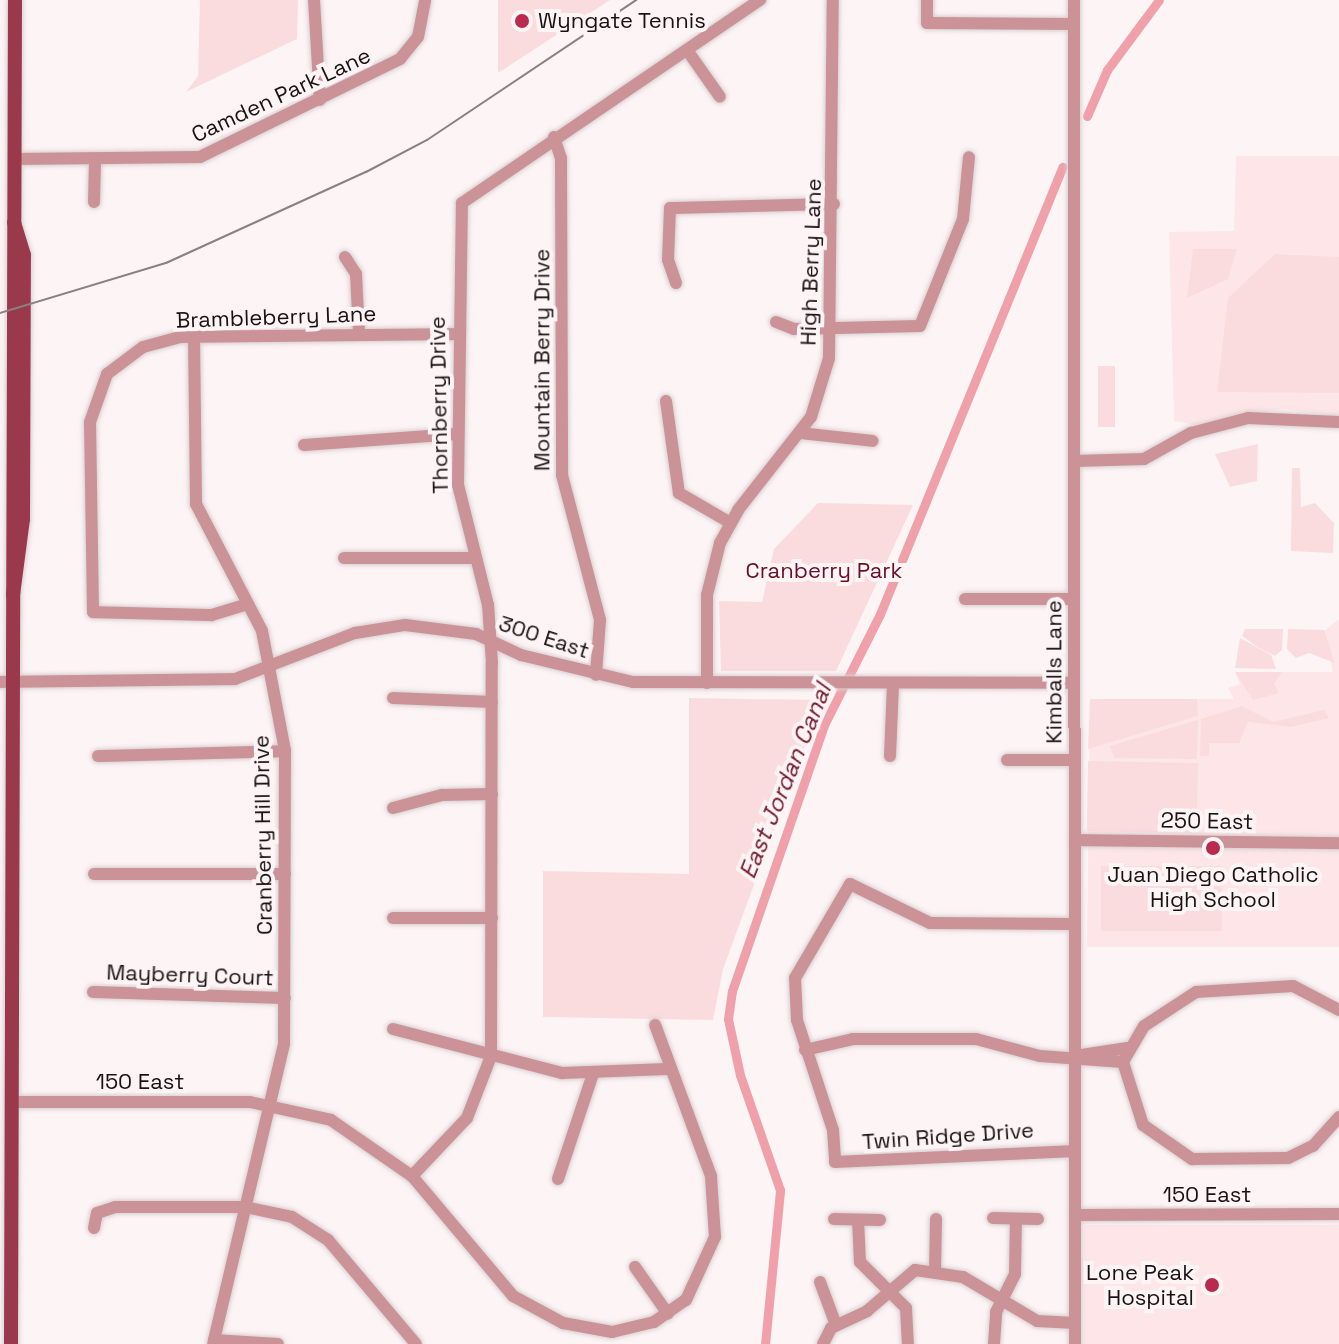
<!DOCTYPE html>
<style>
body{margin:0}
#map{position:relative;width:1339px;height:1344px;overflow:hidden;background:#fdf4f5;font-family:"Space Grotesk",sans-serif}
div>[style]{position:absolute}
.built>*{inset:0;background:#fee6e8;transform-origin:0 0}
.green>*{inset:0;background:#fadcde;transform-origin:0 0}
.canal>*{height:9px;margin:-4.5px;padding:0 4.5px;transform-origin:4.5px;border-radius:4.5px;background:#efa0a9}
.roads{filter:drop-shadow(0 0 2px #d9d0d1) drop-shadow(0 0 2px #d9d0d1)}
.minor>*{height:12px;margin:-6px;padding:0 6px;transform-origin:6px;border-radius:6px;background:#cb9298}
.major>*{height:14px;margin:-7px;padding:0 7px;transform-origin:7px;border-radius:7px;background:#9b394c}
.tram>*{height:2px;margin:-1px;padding:0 1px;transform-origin:1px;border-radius:1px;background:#898182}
.dots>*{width:22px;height:22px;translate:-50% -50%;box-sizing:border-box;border:4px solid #fdf4f5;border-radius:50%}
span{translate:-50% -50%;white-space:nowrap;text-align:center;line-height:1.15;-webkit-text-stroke:8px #fdf4f5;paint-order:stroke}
.poi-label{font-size:22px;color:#1a1314}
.left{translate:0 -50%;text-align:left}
.right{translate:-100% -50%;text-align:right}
.street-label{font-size:22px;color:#1a1314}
.park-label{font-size:22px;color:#6a0d27}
.water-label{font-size:24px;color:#74192f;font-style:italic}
</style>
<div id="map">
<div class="built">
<div style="clip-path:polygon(1236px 156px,1339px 156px,1339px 416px,1283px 409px,1197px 425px,1174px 421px,1169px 232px,1234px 231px)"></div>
<div style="clip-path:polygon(1339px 619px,1339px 947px,1087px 947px,1090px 699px,1234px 699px,1228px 688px,1240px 684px,1235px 672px,1333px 672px,1324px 631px)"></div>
<div style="left:1084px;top:1225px;width:255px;height:119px"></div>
</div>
<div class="green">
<div style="clip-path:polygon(200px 0,298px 0,297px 39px,186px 92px,198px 76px)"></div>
<div style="clip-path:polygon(498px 0,610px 0,498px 73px)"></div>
<div style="clip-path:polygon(1193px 249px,1237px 249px,1228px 279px,1187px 298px)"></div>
<div style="clip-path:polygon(1275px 254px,1339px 257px,1339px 393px,1217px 392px,1228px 298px)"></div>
<div style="left:1098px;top:366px;width:17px;height:61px"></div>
<div style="clip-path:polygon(1258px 444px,1257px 481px,1230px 487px,1215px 454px)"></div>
<div style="clip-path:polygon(1292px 468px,1300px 468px,1301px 507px,1315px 503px,1334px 523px,1333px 553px,1291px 551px)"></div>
<div style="clip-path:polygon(818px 503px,913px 505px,836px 671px,721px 671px,719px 601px,762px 602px,774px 549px)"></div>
<div style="clip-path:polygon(1245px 629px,1283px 629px,1282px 650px,1275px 656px,1259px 648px,1242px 636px)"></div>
<div style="clip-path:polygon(1288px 629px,1324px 630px,1335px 663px,1309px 653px,1296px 658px,1287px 649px)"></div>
<div style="clip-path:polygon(1240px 638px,1271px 655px,1276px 669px,1235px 668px)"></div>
<div style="clip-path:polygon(1235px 672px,1282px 672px,1274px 683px,1279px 693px,1253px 700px)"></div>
<div style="clip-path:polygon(689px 698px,822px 700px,723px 969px,713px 1020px,543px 1017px,543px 871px,689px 874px)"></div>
<div style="clip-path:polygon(1090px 699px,1197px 699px,1198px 716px,1088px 749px)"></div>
<div style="clip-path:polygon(1242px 706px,1273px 722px,1324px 710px,1329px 718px,1290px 727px,1248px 722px,1239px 743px,1209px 743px,1209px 756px,1200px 756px,1201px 719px)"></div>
<div style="clip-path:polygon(1198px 720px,1197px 759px,1115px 758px,1109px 746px)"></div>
<div style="left:1088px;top:761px;width:110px;height:70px;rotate:1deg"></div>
<div style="left:1101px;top:866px;width:121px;height:65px"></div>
</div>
<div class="canal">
<div style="left:1087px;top:116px;width:50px;rotate:-66.5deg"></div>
<div style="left:1107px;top:70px;width:87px;rotate:-53.4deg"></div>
<div style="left:765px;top:1344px;width:155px;rotate:-84.4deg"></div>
<div style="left:780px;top:1190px;width:122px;rotate:-109.2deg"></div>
<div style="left:740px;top:1075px;width:57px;rotate:-102.1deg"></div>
<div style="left:728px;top:1019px;width:28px;rotate:-82deg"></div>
<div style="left:732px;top:991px;width:284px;rotate:-70.9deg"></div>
<div style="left:825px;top:723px;width:122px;rotate:-63.2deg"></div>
<div style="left:880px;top:614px;width:483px;rotate:-67.8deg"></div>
</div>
<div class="roads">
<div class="minor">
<div style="left:314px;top:0;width:100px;rotate:86.6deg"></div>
<div style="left:927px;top:0;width:23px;rotate:90deg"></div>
<div style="left:927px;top:23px;width:147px;rotate:0.4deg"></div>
<div style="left:1074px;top:0;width:1344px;rotate:89.96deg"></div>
<div style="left:687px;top:50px;width:57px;rotate:54.9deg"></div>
<div style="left:554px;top:137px;width:22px;rotate:72deg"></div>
<div style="left:561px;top:158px;width:317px;rotate:89.8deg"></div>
<div style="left:562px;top:475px;width:150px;rotate:75.3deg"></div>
<div style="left:600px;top:620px;width:55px;rotate:94.2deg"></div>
<div style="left:14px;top:159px;width:186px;rotate:-0.6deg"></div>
<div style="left:200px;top:157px;width:223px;rotate:-26.1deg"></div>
<div style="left:400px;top:59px;width:28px;rotate:-51deg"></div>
<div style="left:418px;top:37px;width:38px;rotate:-79deg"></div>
<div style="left:94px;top:202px;width:42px;rotate:-88.6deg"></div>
<div style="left:345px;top:257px;width:20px;rotate:57deg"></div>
<div style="left:356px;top:274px;width:60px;rotate:87.1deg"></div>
<div style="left:676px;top:283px;width:24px;rotate:-109deg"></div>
<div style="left:668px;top:260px;width:52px;rotate:-87.8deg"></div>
<div style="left:670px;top:208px;width:164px;rotate:-1.4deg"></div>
<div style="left:776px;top:322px;width:19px;rotate:21deg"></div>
<div style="left:794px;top:329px;width:126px;rotate:-1.4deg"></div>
<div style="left:920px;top:326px;width:115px;rotate:-68.1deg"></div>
<div style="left:963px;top:219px;width:62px;rotate:-84.5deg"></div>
<div style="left:194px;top:336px;width:168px;rotate:89.3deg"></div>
<div style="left:196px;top:504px;width:143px;rotate:62.5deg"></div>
<div style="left:262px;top:631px;width:122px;rotate:79.1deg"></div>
<div style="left:285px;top:751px;width:293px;rotate:90.2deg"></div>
<div style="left:284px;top:1044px;width:308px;rotate:103.3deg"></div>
<div style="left:666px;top:401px;width:93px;rotate:82deg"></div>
<div style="left:679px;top:493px;width:58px;rotate:30.1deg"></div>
<div style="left:801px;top:433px;width:72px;rotate:6.3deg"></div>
<div style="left:304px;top:445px;width:153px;rotate:-4.1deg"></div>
<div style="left:1074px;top:461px;width:70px;rotate:-1.6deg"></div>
<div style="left:1144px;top:459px;width:54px;rotate:-29deg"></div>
<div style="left:1191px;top:433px;width:59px;rotate:-14.7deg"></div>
<div style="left:1248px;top:418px;width:91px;rotate:2.5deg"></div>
<div style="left:344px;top:558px;width:131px"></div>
<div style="left:965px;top:599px;width:109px"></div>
<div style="left:248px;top:604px;width:38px;rotate:163deg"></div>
<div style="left:212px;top:615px;width:119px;rotate:-178.6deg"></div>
<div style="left:93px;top:612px;width:190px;rotate:-90.9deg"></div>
<div style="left:90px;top:422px;width:51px;rotate:-70.5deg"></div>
<div style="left:107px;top:374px;width:45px;rotate:-36.9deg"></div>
<div style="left:143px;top:347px;width:38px;rotate:-15deg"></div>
<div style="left:180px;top:337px;width:278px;rotate:-0.6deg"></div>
<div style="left:0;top:682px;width:235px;rotate:-0.7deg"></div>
<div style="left:235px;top:679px;width:129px;rotate:-21deg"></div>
<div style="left:355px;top:633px;width:51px;rotate:-9.1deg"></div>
<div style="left:405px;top:625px;width:72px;rotate:7.2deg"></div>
<div style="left:476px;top:634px;width:50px;rotate:25deg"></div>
<div style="left:521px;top:655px;width:115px;rotate:13.6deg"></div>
<div style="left:633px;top:682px;width:441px;rotate:0.1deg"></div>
<div style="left:707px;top:683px;width:88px;rotate:-90deg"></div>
<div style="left:707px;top:595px;width:54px;rotate:-76deg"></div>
<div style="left:720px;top:543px;width:38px;rotate:-61deg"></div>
<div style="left:738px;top:510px;width:118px;rotate:-51.9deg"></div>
<div style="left:811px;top:417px;width:62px;rotate:-73deg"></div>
<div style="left:829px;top:358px;width:358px;rotate:-89.4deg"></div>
<div style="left:393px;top:698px;width:99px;rotate:2.3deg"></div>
<div style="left:98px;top:756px;width:187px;rotate:-1.5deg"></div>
<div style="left:890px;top:756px;width:72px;rotate:-87.6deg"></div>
<div style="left:1007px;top:760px;width:67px"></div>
<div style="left:393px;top:808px;width:51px;rotate:-14.9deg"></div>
<div style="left:442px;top:795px;width:50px;rotate:-1.1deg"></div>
<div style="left:1075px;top:840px;width:264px;rotate:0.7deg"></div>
<div style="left:94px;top:874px;width:191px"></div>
<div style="left:393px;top:918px;width:99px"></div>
<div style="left:1075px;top:924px;width:145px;rotate:-179.6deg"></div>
<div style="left:930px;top:923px;width:89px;rotate:-154deg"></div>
<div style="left:850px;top:884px;width:109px;rotate:120.3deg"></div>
<div style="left:795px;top:978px;width:42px;rotate:87.3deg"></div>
<div style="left:797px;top:1020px;width:116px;rotate:71.9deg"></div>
<div style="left:833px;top:1130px;width:32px;rotate:86deg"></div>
<div style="left:835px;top:1162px;width:240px;rotate:-2.6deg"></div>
<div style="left:93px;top:992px;width:192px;rotate:1.8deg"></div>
<div style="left:1339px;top:1010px;width:52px;rotate:-152.4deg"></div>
<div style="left:1293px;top:986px;width:97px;rotate:176.5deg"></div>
<div style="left:1196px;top:992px;width:62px;rotate:146.8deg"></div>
<div style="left:1144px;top:1026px;width:42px;rotate:120.3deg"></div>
<div style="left:1123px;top:1062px;width:66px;rotate:72.4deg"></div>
<div style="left:1143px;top:1125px;width:60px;rotate:34.8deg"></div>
<div style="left:1192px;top:1159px;width:96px;rotate:-0.6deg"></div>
<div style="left:1288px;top:1158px;width:28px;rotate:-26deg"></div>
<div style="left:1313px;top:1146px;width:39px;rotate:-48deg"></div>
<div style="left:393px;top:1029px;width:175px;rotate:14.6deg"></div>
<div style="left:562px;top:1073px;width:105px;rotate:-2.2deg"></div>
<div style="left:805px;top:1050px;width:49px;rotate:-12.9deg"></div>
<div style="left:853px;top:1039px;width:123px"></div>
<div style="left:976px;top:1039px;width:66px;rotate:14.9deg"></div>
<div style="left:1040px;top:1056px;width:83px;rotate:4.1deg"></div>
<div style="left:1075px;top:1056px;width:53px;rotate:-8.7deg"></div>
<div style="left:11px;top:1102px;width:239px"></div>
<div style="left:250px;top:1102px;width:83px;rotate:12.5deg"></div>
<div style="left:331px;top:1120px;width:98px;rotate:34.7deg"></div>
<div style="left:412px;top:1176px;width:157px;rotate:49.9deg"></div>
<div style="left:513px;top:1296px;width:57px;rotate:28.4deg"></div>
<div style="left:563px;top:1323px;width:50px;rotate:10.4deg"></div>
<div style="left:612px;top:1332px;width:43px;rotate:-13.4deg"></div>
<div style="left:654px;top:1322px;width:39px;rotate:-35deg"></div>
<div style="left:686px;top:1300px;width:69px;rotate:-65.3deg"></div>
<div style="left:715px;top:1237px;width:61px;rotate:-93.8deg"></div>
<div style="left:711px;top:1176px;width:161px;rotate:-110.3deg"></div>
<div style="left:412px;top:1176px;width:80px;rotate:-46.5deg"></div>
<div style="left:467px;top:1118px;width:66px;rotate:-68.8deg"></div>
<div style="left:491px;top:1056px;width:393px;rotate:-89.9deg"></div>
<div style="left:492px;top:663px;width:58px;rotate:-93.9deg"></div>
<div style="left:488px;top:605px;width:124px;rotate:-104deg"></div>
<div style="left:458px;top:485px;width:282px;rotate:-89.2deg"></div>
<div style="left:462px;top:203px;width:361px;rotate:-34.3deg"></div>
<div style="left:558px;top:1179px;width:111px;rotate:-71.6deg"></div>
<div style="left:1075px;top:1215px;width:264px;rotate:-0.2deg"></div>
<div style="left:993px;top:1218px;width:45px;rotate:1.3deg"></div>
<div style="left:834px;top:1219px;width:46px;rotate:1.2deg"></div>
<div style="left:858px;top:1220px;width:42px;rotate:87.3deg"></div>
<div style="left:860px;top:1262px;width:65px;rotate:45deg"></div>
<div style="left:906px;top:1308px;width:36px;rotate:87deg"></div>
<div style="left:94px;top:1228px;width:15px;rotate:-79deg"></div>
<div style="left:97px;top:1213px;width:19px;rotate:-18deg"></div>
<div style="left:115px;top:1207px;width:130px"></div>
<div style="left:245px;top:1207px;width:48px;rotate:12deg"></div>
<div style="left:292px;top:1217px;width:43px;rotate:32.6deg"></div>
<div style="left:328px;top:1240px;width:136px;rotate:49.8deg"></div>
<div style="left:635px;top:1267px;width:57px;rotate:54.9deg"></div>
<div style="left:935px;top:1272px;width:53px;rotate:-88.9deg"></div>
<div style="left:820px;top:1282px;width:46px;rotate:69.6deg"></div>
<div style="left:214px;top:1340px;width:64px;rotate:3.6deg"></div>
<div style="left:823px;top:1344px;width:18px;rotate:-63deg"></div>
<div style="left:831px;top:1328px;width:40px;rotate:-25deg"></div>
<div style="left:867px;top:1311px;width:63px;rotate:-40.5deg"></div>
<div style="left:915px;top:1270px;width:49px;rotate:8.3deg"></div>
<div style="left:963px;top:1277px;width:86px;rotate:30.7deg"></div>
<div style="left:1037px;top:1321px;width:38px;rotate:3deg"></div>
<div style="left:994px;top:1344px;width:32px;rotate:-86deg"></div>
<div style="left:996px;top:1312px;width:42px;rotate:-63.4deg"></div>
<div style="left:1015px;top:1274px;width:55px;rotate:-89deg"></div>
</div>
<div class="major">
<div style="left:13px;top:595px;width:77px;rotate:-82.5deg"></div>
<div style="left:23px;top:519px;width:264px;rotate:-89.8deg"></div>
<div style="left:24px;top:255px;width:34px;rotate:-107deg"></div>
<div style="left:11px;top:1344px;width:1344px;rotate:-89.83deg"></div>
</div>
</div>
<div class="tram">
<div style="left:0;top:313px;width:173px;rotate:-16.8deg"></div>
<div style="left:166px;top:263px;width:220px;rotate:-24.5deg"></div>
<div style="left:366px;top:172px;width:69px;rotate:-27.7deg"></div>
<div style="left:427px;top:140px;width:252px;rotate:-33.8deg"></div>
</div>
<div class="dots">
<div style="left:522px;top:21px;background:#ba2a4e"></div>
<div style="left:1213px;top:848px;background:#ba2a4e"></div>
<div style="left:1212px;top:1285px;background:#ba2a4e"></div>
</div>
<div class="poi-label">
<span class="left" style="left:538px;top:21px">Wyngate Tennis</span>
<span style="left:1213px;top:887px">Juan Diego Catholic<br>High School</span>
<span class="right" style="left:1194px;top:1285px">Lone Peak<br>Hospital</span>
</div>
<div class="street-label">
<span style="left:281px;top:95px;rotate:-25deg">Camden Park Lane</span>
<span style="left:811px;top:262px;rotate:-88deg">High Berry Lane</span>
<span style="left:276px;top:317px;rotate:-2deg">Brambleberry Lane</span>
<span style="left:542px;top:360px;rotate:-90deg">Mountain Berry Drive</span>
<span style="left:439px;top:405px;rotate:-91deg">Thornberry Drive</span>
<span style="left:544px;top:637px;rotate:18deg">300 East</span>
<span style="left:1054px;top:672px;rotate:-90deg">Kimballs Lane</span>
<span style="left:1207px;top:821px;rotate:1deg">250 East</span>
<span style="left:263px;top:835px;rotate:-91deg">Cranberry Hill Drive</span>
<span style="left:190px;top:975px;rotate:2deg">Mayberry Court</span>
<span style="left:140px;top:1082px">150 East</span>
<span style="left:948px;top:1136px;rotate:-4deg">Twin Ridge Drive</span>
<span style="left:1207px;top:1195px">150 East</span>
</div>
<div class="park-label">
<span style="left:824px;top:571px">Cranberry Park</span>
</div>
<div class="water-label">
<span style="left:785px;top:781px;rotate:-68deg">East Jordan Canal</span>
</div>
</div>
